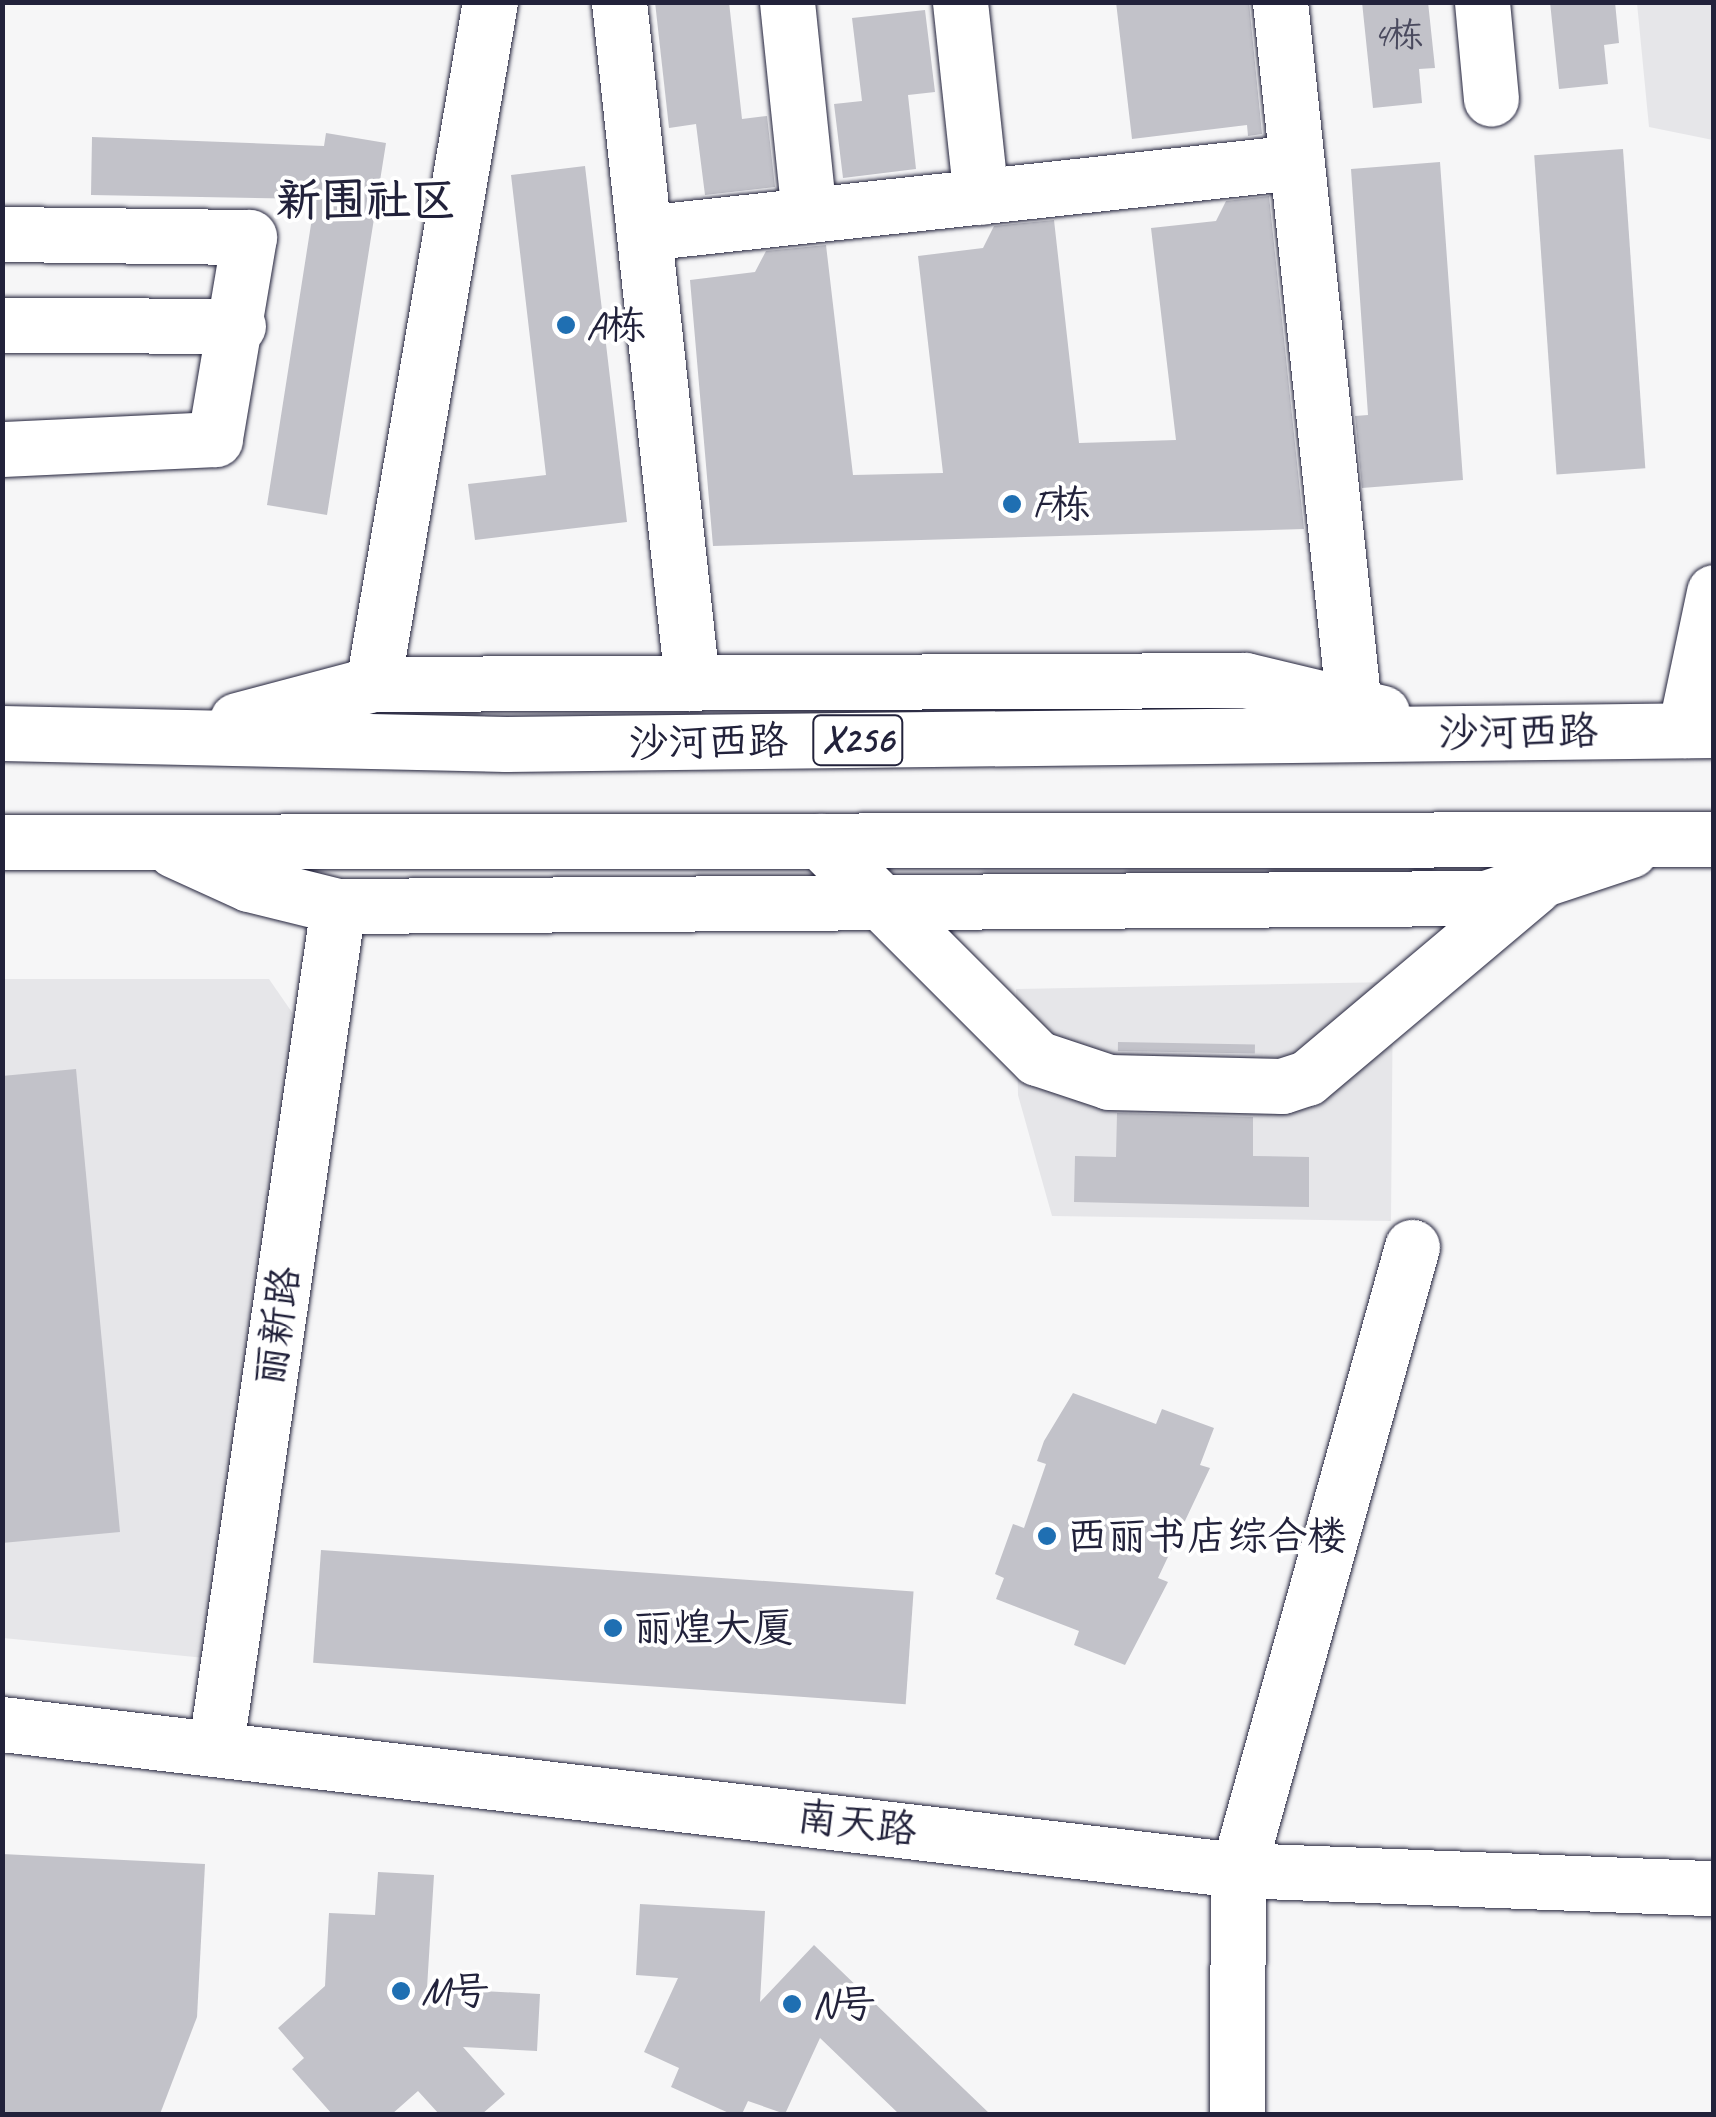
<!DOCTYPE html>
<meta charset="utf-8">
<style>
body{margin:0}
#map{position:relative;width:1716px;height:2117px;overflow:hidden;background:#f6f6f7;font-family:Caveat,"LXGW WenKai TC",sans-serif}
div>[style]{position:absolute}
.built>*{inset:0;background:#e6e6e9}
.building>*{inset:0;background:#c2c2c9;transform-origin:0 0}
.roads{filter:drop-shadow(0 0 2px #22223b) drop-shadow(0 0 2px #22223b)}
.minor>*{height:55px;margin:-27.5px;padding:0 27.5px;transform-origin:27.5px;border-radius:27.5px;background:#fff}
.major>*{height:55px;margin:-27.5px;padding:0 27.5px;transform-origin:27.5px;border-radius:27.5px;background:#fff}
.dots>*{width:28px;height:28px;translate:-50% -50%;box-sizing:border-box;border:5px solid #fff;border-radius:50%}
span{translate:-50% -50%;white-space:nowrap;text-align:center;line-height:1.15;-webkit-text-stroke:8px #fff;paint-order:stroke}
.number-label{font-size:35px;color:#4a4a5e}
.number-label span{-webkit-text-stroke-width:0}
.shield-label span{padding:2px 8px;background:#fff;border:2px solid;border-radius:8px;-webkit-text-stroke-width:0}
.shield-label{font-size:38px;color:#22223b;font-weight:700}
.poi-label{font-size:40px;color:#22223b}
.left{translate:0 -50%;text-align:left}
.street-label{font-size:40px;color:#22223b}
.quarter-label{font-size:45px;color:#22223b;font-weight:700}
.frame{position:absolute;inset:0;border:5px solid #22223b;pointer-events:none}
</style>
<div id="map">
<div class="built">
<div style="clip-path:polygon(1637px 3px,1713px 3px,1713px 140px,1649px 127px)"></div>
<div style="clip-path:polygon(2px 979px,269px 979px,298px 1021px,205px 1658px,3px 1638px)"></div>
<div style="clip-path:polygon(1393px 982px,1391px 1221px,1052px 1216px,1018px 1095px,1016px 989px)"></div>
</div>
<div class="building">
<div style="clip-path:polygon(655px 2px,729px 2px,742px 119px,767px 116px,775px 187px,705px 195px,696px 124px,669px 128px)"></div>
<div style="clip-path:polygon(1116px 2px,1249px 2px,1262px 134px,1248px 136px,1247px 125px,1132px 139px)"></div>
<div style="clip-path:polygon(1362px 2px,1428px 2px,1435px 68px,1419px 69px,1422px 103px,1373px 108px)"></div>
<div style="clip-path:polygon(1550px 2px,1615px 2px,1619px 43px,1604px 45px,1608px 84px,1559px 89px)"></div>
<div style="clip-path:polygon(925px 10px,935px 92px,908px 95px,916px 169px,843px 178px,834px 104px,862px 101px,852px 18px)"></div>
<div style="clip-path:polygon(326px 133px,386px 143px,327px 515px,267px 505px,315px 199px,91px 195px,92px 137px,324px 146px)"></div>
<div style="left:1623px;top:149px;width:320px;height:89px;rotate:86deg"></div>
<div style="clip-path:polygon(1440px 162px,1463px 480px,1362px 488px,1355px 416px,1368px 415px,1351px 169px)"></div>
<div style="clip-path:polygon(585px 166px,627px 522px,475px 540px,468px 484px,546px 475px,511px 175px)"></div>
<div style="clip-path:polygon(1269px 196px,1304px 529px,713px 546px,690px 280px,755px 272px,766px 251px,826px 245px,853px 475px,943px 473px,918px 256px,983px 248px,994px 226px,1054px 220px,1079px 443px,1176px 440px,1151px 228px,1216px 221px,1226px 201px)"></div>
<div style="left:1118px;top:1042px;width:137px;height:9px;rotate:1deg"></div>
<div style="clip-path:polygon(76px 1069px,120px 1532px,2px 1543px,2px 1076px)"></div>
<div style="clip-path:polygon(1117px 1113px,1253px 1117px,1253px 1156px,1309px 1157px,1309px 1207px,1074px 1202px,1075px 1156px,1116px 1157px)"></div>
<div style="clip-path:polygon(1073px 1393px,1156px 1424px,1162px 1409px,1214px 1428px,1200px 1465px,1210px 1468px,1158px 1578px,1168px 1582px,1125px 1665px,1074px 1645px,1079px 1631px,996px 1599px,1004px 1578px,995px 1574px,1013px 1524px,1024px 1528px,1046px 1464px,1037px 1461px,1044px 1441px)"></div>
<div style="left:321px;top:1550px;width:594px;height:113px;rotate:4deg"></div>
<div style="clip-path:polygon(2px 1854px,205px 1864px,197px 2017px,160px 2114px,2px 2114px)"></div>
<div style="clip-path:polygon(378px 1872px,434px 1875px,427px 1988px,540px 1994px,537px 2051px,463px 2047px,505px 2094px,482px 2114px,439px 2114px,418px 2091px,392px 2114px,332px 2114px,292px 2069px,304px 2058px,278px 2028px,325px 1986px,329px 1913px,375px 1915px)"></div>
<div style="clip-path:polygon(640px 1904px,765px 1911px,760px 2002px,814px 1945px,990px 2114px,899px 2114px,820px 2038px,785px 2114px,748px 2101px,742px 2114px,731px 2114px,671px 2087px,679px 2068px,644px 2052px,678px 1978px,636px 1975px)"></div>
</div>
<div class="roads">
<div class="minor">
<div style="left:619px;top:2px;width:685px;rotate:83.88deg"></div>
<div style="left:787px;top:2px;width:214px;rotate:84.1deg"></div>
<div style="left:960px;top:2px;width:196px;rotate:83.9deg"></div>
<div style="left:1280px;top:2px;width:709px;rotate:84.01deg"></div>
<div style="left:1482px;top:2px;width:97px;rotate:84.7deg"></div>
<div style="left:644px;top:233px;width:656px;rotate:-6.21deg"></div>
<div style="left:2px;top:234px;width:247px;rotate:0.7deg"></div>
<div style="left:249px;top:237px;width:205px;rotate:99.6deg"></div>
<div style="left:215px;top:439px;width:213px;rotate:177.3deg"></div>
<div style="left:2px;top:325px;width:236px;rotate:0.2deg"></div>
<div style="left:373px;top:684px;width:692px;rotate:-80.27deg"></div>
<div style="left:1685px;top:730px;width:141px;rotate:-78.1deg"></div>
<div style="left:820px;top:841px;width:307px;rotate:45deg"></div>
<div style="left:1037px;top:1058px;width:76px;rotate:18.4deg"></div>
<div style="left:1109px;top:1082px;width:173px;rotate:1.3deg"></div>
<div style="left:1282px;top:1086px;width:26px;rotate:-18deg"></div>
<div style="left:1307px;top:1078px;width:297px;rotate:-40.1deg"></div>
<div style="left:2px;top:1724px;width:1245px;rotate:6.74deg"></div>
<div style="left:1238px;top:1870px;width:476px;rotate:2.2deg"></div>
<div style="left:216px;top:1745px;width:848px;rotate:-81.73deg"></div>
<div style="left:1237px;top:2114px;width:244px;rotate:-89.8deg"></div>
<div style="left:1238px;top:1870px;width:647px;rotate:-74.4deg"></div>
</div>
<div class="major">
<div style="left:237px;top:720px;width:141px;rotate:-14.8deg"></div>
<div style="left:373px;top:684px;width:872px;rotate:-0.26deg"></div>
<div style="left:1245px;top:680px;width:141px;rotate:13.5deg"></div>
<div style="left:2px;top:733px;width:504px;rotate:1.25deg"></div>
<div style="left:506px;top:744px;width:1208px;rotate:-0.66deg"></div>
<div style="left:2px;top:842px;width:1712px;rotate:-0.1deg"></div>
<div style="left:174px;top:850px;width:82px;rotate:24.4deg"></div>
<div style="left:249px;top:884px;width:92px;rotate:13.9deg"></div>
<div style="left:338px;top:906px;width:1148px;rotate:-0.4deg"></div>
<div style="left:1486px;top:898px;width:152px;rotate:-18.4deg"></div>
</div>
</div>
<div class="dots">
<div style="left:566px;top:325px;background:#1f6fb2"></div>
<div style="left:1012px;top:504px;background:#1f6fb2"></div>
<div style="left:1047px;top:1536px;background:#1f6fb2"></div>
<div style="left:613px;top:1628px;background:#1f6fb2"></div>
<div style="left:401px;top:1991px;background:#1f6fb2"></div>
<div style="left:792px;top:2004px;background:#1f6fb2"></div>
</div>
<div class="number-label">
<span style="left:1398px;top:35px">4栋</span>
</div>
<div class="shield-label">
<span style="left:858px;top:740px">X256</span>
</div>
<div class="poi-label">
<span class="left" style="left:586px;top:325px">A栋</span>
<span class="left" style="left:1032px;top:504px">F栋</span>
<span class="left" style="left:1067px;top:1536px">西丽书店综合楼</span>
<span class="left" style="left:633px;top:1628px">丽煌大厦</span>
<span class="left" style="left:421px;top:1991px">M号</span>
<span class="left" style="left:812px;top:2004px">N号</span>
</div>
<div class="street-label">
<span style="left:1518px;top:732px;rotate:-1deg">沙河西路</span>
<span style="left:708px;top:742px;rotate:-1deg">沙河西路</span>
<span style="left:277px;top:1326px;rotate:-82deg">丽新路</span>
<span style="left:857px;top:1823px;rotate:7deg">南天路</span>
</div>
<div class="quarter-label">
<span style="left:366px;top:201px">新围社区</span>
</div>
<div class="frame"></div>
</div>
